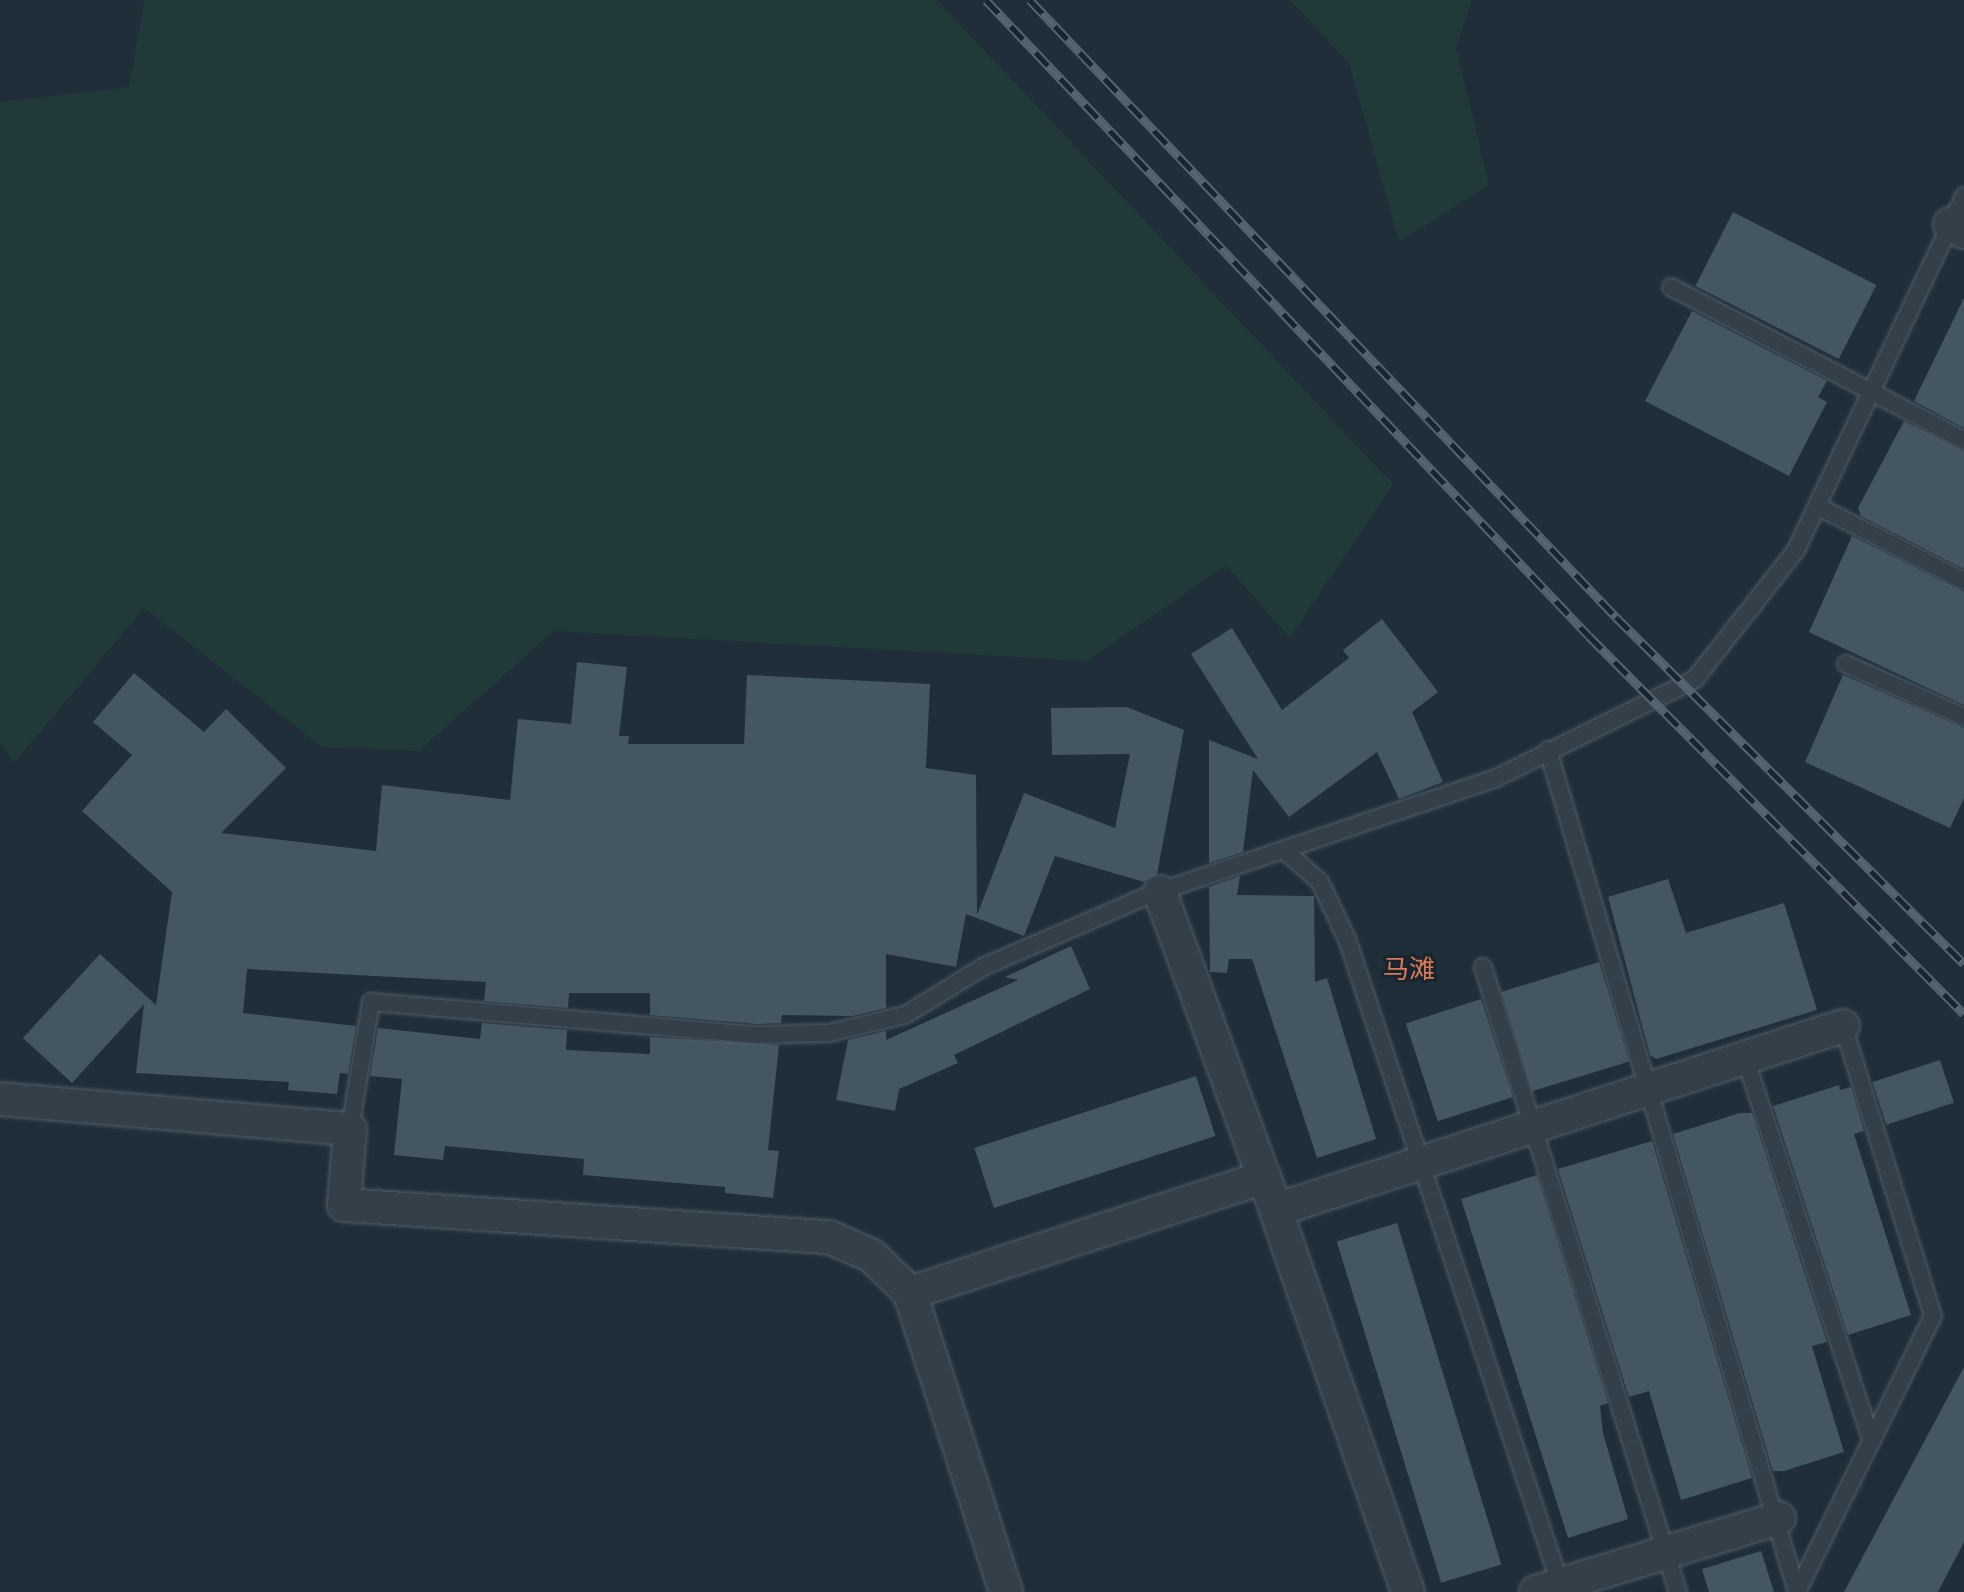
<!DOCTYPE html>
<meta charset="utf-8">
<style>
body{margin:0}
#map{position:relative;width:1964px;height:1592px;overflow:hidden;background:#1f2e39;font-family:Rubik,"Noto Sans SC",sans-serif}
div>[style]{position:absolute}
.green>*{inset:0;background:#213a39}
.building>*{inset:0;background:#455663;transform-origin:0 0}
.roads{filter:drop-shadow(0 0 2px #505d67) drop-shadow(0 0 2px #505d67)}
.lane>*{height:16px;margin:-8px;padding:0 8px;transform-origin:8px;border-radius:8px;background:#333f49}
.street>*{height:32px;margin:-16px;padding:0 16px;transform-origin:16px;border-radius:16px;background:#333f49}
.rail>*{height:9px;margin-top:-4.5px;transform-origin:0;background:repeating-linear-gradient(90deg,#19242e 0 18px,#546471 0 36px);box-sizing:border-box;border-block:2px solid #546471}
span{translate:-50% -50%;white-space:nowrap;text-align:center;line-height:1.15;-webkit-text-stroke:6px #19242e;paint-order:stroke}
.quarter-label{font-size:26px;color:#d97c55}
</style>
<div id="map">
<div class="green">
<div style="clip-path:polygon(144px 0,937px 0,1393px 484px,1290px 638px,1226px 565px,1087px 661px,554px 631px,419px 751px,322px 747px,144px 608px,15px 762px,0 744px,0 102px,129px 87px)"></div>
<div style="clip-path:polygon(1290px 0,1472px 0,1456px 48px,1489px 185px,1399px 242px,1349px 63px)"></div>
</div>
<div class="building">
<div style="left:1733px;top:212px;width:161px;height:83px;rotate:27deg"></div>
<div style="clip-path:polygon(1964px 298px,1964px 428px,1914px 401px)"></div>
<div style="clip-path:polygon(1692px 311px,1827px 381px,1818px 397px,1827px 402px,1789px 476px,1645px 401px)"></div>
<div style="clip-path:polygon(1904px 421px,1964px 451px,1964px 569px,1861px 516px,1858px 508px)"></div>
<div style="clip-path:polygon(1852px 536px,1964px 592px,1964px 705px,1809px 632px)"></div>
<div style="clip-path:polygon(1382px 619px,1438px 692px,1412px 712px,1443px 782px,1399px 799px,1377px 752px,1289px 817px,1253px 770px,1243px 852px,1209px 863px,1209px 740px,1258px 759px,1191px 654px,1232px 628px,1282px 710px,1349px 658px,1343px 650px)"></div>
<div style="clip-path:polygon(577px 662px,627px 667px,619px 736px,629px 736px,628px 744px,744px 744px,747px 675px,930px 684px,926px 768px,976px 775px,977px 915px,1024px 793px,1115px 828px,1130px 754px,1052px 755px,1051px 708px,1127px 707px,1184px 730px,1157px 874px,1144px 882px,1055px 856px,1024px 936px,966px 914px,956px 967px,886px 954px,886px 1008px,852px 1016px,782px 1015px,781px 1023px,758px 1024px,650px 1015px,650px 993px,569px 993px,568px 1008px,484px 1001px,486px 982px,247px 969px,243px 1013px,356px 1026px,348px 1074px,340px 1073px,337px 1094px,288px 1090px,289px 1082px,136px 1073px,144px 1004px,72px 1083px,23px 1038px,100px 954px,156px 1005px,172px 892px,82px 811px,132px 755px,93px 722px,134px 673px,204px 732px,226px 709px,286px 768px,221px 833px,376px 851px,382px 785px,510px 800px,518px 719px,571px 724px)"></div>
<div style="clip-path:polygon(1843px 675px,1964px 728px,1964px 798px,1950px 828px,1805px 762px)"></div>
<div style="clip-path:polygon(1240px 876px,1237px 895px,1314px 896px,1315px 982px,1327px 978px,1376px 1139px,1317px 1158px,1252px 959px,1229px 959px,1227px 973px,1210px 972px,1209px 887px)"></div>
<div style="clip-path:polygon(1668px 879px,1686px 933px,1784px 903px,1817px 1010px,1656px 1059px,1650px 1055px,1608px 897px)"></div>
<div style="clip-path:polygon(1071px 946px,1090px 989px,954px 1055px,958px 1063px,899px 1089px,895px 1111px,836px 1100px,848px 1040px,886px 1031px,886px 1040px,1018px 980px,1005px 977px)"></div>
<div style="left:1599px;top:962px;width:104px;height:102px;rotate:73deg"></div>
<div style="left:1481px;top:999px;width:103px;height:79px;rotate:72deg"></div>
<div style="clip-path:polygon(482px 1023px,567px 1030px,566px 1050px,650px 1054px,650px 1037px,779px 1045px,768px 1150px,779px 1151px,773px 1198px,725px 1193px,725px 1187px,583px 1175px,584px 1159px,445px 1146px,443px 1160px,394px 1155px,402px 1079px,370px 1076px,378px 1028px,480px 1039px)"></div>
<div style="left:1940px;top:1060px;width:45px;height:71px;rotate:72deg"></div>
<div style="left:1196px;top:1076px;width:63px;height:233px;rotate:72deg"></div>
<div style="clip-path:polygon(1839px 1085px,1840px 1090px,1851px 1087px,1864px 1131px,1854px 1134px,1911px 1315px,1848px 1335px,1773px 1106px)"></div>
<div style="clip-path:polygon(1740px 1113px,1752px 1113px,1827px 1342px,1812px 1346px,1844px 1452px,1784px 1471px,1773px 1471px,1673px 1134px)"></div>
<div style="clip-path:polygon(1652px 1141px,1752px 1478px,1681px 1500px,1649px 1391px,1629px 1397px,1558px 1169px)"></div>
<div style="clip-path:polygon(1537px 1175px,1608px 1403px,1600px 1406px,1603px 1433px,1628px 1519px,1568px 1538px,1461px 1199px)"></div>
<div style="left:1397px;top:1223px;width:357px;height:63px;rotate:73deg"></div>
<div style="clip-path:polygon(1964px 1367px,1964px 1542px,1938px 1592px,1844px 1592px)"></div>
<div style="clip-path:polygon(1761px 1551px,1774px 1592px,1709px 1592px,1702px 1569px)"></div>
</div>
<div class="roads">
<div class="lane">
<div style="left:1671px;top:287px;width:331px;rotate:27.6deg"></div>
<div style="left:1819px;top:507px;width:163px;rotate:27deg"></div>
<div style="left:1846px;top:664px;width:129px;rotate:24.2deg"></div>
<div style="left:1548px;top:750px;width:878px;rotate:73.53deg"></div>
<div style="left:1284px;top:850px;width:48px;rotate:41.6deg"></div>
<div style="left:1320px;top:882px;width:63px;rotate:64.7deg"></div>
<div style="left:1347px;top:939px;width:682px;rotate:71.72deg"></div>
<div style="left:1483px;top:967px;width:655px;rotate:72.67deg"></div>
<div style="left:1745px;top:1058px;width:404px;rotate:71.7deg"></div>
<div style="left:350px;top:1129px;width:129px;rotate:-80.6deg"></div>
<div style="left:371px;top:1002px;width:388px;rotate:4.9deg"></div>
<div style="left:758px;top:1035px;width:71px;rotate:-1.6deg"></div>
<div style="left:829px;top:1033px;width:78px;rotate:-13.3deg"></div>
<div style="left:905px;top:1015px;width:92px;rotate:-31.6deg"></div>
<div style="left:983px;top:967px;width:184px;rotate:-23.4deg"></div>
<div style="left:1152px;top:894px;width:363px;rotate:-18.6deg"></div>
<div style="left:1496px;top:778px;width:222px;rotate:-26.4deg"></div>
<div style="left:1695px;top:679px;width:164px;rotate:-51.9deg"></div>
<div style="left:1796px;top:550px;width:392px;rotate:-64.6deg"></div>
<div style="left:1799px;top:1588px;width:303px;rotate:-63.8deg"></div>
<div style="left:1933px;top:1316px;width:304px;rotate:-107.2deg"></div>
</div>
<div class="street">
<div style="left:1950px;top:224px;width:16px;rotate:30deg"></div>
<div style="left:1160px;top:892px;width:303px;rotate:70deg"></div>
<div style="left:0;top:1099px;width:351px;rotate:4.9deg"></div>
<div style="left:350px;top:1129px;width:76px;rotate:94.5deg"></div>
<div style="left:344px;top:1205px;width:486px;rotate:3.8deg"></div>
<div style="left:829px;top:1237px;width:47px;rotate:23.8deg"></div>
<div style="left:872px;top:1256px;width:53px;rotate:44.2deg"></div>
<div style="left:910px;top:1293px;width:314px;rotate:72.2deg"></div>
<div style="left:910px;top:1293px;width:373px;rotate:-18.1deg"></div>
<div style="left:1264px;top:1177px;width:35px;rotate:70deg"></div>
<div style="left:1408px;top:1592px;width:404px;rotate:-109.1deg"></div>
<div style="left:1276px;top:1210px;width:596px;rotate:-17.98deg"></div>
<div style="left:1536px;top:1592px;width:254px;rotate:-16.9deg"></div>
</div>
</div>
<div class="rail">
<div style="left:986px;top:0;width:876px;rotate:46.53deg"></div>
<div style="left:1589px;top:636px;width:532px;rotate:45.23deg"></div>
<div style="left:1030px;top:0;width:851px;rotate:46.48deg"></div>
<div style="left:1616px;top:617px;width:491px;rotate:44.9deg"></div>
</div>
<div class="quarter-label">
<span style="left:1409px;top:970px">马滩</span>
</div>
</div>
